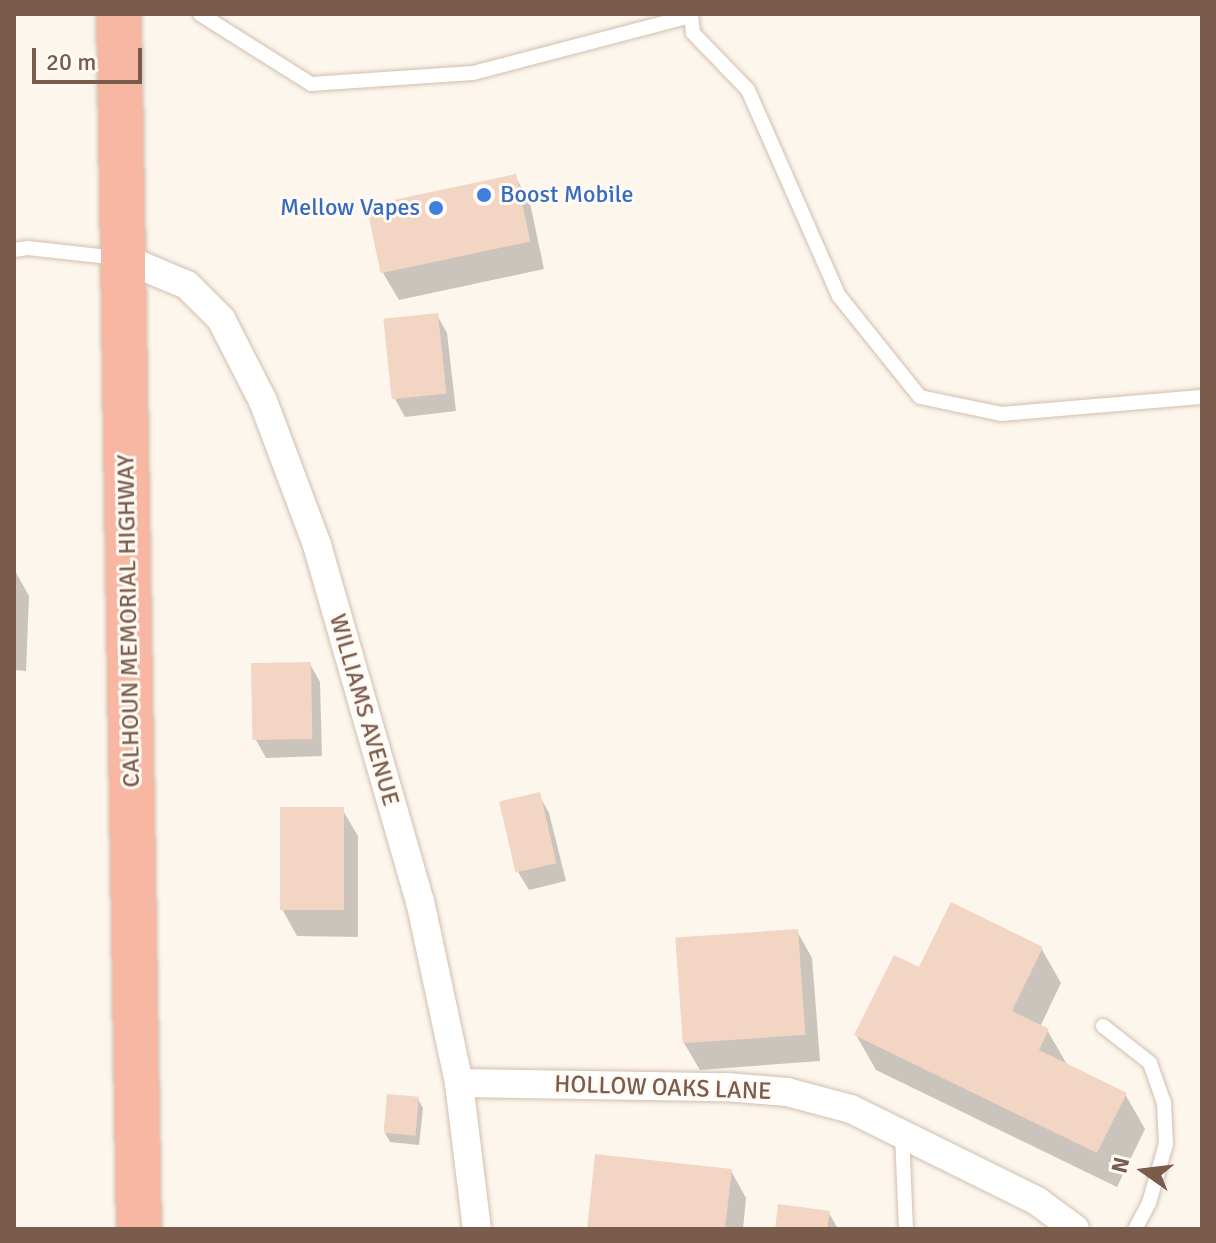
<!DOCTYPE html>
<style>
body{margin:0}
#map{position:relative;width:1216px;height:1243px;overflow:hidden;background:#fdf6ec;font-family:Signika,sans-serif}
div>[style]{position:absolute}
.shadow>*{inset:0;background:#0003}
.building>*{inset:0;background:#f3d5c3;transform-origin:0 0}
.roads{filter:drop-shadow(0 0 2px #d1beb0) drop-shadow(0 0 2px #d1beb0)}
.lane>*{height:14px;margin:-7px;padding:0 7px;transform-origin:7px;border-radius:7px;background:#fff}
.street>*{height:28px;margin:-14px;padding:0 14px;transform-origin:14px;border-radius:14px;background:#fff}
.highway>*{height:44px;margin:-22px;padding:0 22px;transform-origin:22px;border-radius:22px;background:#f7b7a3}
.dots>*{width:22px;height:22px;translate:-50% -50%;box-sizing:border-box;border:4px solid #fffaf3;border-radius:50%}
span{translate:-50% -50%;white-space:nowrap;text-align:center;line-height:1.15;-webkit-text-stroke:6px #fffaf3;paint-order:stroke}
.shop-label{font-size:24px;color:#366cbe}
.left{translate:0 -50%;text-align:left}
.right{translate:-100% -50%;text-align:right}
.street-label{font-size:24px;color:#7a5c4d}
.frame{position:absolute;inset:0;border:16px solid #7a5c4d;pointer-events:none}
.north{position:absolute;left:1104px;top:1131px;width:80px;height:80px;-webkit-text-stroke:6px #fffaf3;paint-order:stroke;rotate:284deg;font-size:22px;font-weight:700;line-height:32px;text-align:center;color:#7a5c4d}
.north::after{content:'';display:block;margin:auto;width:28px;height:36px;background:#7a5c4d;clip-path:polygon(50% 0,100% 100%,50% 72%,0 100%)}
.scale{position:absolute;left:32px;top:48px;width:110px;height:36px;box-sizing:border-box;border:4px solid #7a5c4d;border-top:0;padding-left:10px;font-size:24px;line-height:28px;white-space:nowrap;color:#7a5c4d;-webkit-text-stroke:6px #fffaf3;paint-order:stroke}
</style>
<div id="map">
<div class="shadow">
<div style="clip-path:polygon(515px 176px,530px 203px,544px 269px,399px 300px,383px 273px)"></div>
<div style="clip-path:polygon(437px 315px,447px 333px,456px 411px,405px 417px,395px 399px)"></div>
<div style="clip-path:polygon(14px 569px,29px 596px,26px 671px,14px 670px)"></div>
<div style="clip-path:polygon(310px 664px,320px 682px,322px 756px,266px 758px,256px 740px)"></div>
<div style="clip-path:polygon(539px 795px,549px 813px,566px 881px,529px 890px,518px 872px)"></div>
<div style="clip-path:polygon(342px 809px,358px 836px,358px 937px,297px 936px,282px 909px)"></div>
<div style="clip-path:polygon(797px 931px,812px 958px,820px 1061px,700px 1070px,684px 1043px)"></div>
<div style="clip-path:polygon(1041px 948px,1061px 983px,1040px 1027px,1047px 1030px,1068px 1066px,1125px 1094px,1145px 1129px,1117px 1187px,876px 1070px,856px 1035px,920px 970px)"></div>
<div style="clip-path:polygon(418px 1099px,423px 1108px,419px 1145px,390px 1142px,385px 1133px)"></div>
<div style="clip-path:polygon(731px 1171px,746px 1198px,743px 1229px,589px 1229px)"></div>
<div style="clip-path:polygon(829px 1213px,838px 1229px,777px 1229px)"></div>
</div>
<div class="building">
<div style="left:516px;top:174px;width:69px;height:153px;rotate:78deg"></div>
<div style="left:438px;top:313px;width:81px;height:55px;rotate:84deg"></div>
<div style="left:311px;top:662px;width:77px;height:60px;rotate:89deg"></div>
<div style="left:540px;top:792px;width:73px;height:42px;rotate:77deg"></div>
<div style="left:280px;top:807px;width:64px;height:103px"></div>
<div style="clip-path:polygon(951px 902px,1043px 947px,1012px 1011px,1049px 1029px,1039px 1050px,1127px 1093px,1097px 1153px,854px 1035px,894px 955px,919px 967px)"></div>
<div style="left:798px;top:929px;width:106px;height:123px;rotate:86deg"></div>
<div style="left:387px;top:1094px;width:32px;height:39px;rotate:5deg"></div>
<div style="clip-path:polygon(595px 1154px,732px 1169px,725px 1229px,587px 1229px)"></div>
<div style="clip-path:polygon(778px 1204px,830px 1211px,827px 1229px,775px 1229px)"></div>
</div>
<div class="roads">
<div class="lane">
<div style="left:200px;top:14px;width:131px;rotate:32.2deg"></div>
<div style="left:311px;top:84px;width:162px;rotate:-3.9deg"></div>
<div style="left:473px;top:73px;width:225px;rotate:-14.7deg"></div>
<div style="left:691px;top:14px;width:19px;rotate:84deg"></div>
<div style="left:693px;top:33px;width:79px;rotate:46deg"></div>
<div style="left:748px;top:90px;width:225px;rotate:66.2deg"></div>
<div style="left:839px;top:296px;width:129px;rotate:51.3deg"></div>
<div style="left:920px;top:397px;width:84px;rotate:11.7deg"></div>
<div style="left:1002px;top:414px;width:201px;rotate:-4.9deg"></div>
<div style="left:14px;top:250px;width:14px;rotate:-8deg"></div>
<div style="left:28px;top:248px;width:90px;rotate:6.4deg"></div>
<div style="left:1103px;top:1026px;width:60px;rotate:38.2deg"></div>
<div style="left:1150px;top:1063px;width:42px;rotate:70.7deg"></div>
<div style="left:1164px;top:1103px;width:41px;rotate:87.2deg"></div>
<div style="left:1166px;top:1144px;width:61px;rotate:106.1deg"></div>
<div style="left:1149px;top:1203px;width:30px;rotate:118deg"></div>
<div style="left:902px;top:1134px;width:95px;rotate:87.6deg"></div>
</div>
<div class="street">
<div style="left:125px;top:259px;width:67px;rotate:22.8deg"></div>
<div style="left:187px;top:285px;width:48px;rotate:45deg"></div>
<div style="left:221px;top:319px;width:92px;rotate:62.9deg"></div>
<div style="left:263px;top:401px;width:154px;rotate:69.4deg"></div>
<div style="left:317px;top:545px;width:371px;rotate:73.9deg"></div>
<div style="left:420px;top:901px;width:186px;rotate:77.9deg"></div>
<div style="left:459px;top:1083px;width:147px;rotate:83deg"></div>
<div style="left:459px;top:1083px;width:267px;rotate:0.9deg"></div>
<div style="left:726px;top:1087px;width:61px;rotate:4.7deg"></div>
<div style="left:787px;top:1092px;width:66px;rotate:14.9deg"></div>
<div style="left:851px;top:1109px;width:208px;rotate:26.3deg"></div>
<div style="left:1037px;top:1201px;width:47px;rotate:36.4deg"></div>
</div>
<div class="highway">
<div style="left:119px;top:14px;width:1215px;rotate:89.06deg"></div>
</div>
</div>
<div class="dots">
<div style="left:484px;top:195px;background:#3f7fe0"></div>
<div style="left:436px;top:208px;background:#3f7fe0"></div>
</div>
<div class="shop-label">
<span class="left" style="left:500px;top:195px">Boost Mobile</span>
<span class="right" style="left:420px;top:208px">Mellow Vapes</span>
</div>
<div class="street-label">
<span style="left:129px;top:621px;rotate:-91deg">CALHOUN MEMORIAL HIGHWAY</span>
<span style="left:364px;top:710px;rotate:74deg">WILLIAMS AVENUE</span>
<span style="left:663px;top:1088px;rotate:2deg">HOLLOW OAKS LANE</span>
</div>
<div class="frame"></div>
<div class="north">N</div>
<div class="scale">20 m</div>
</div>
